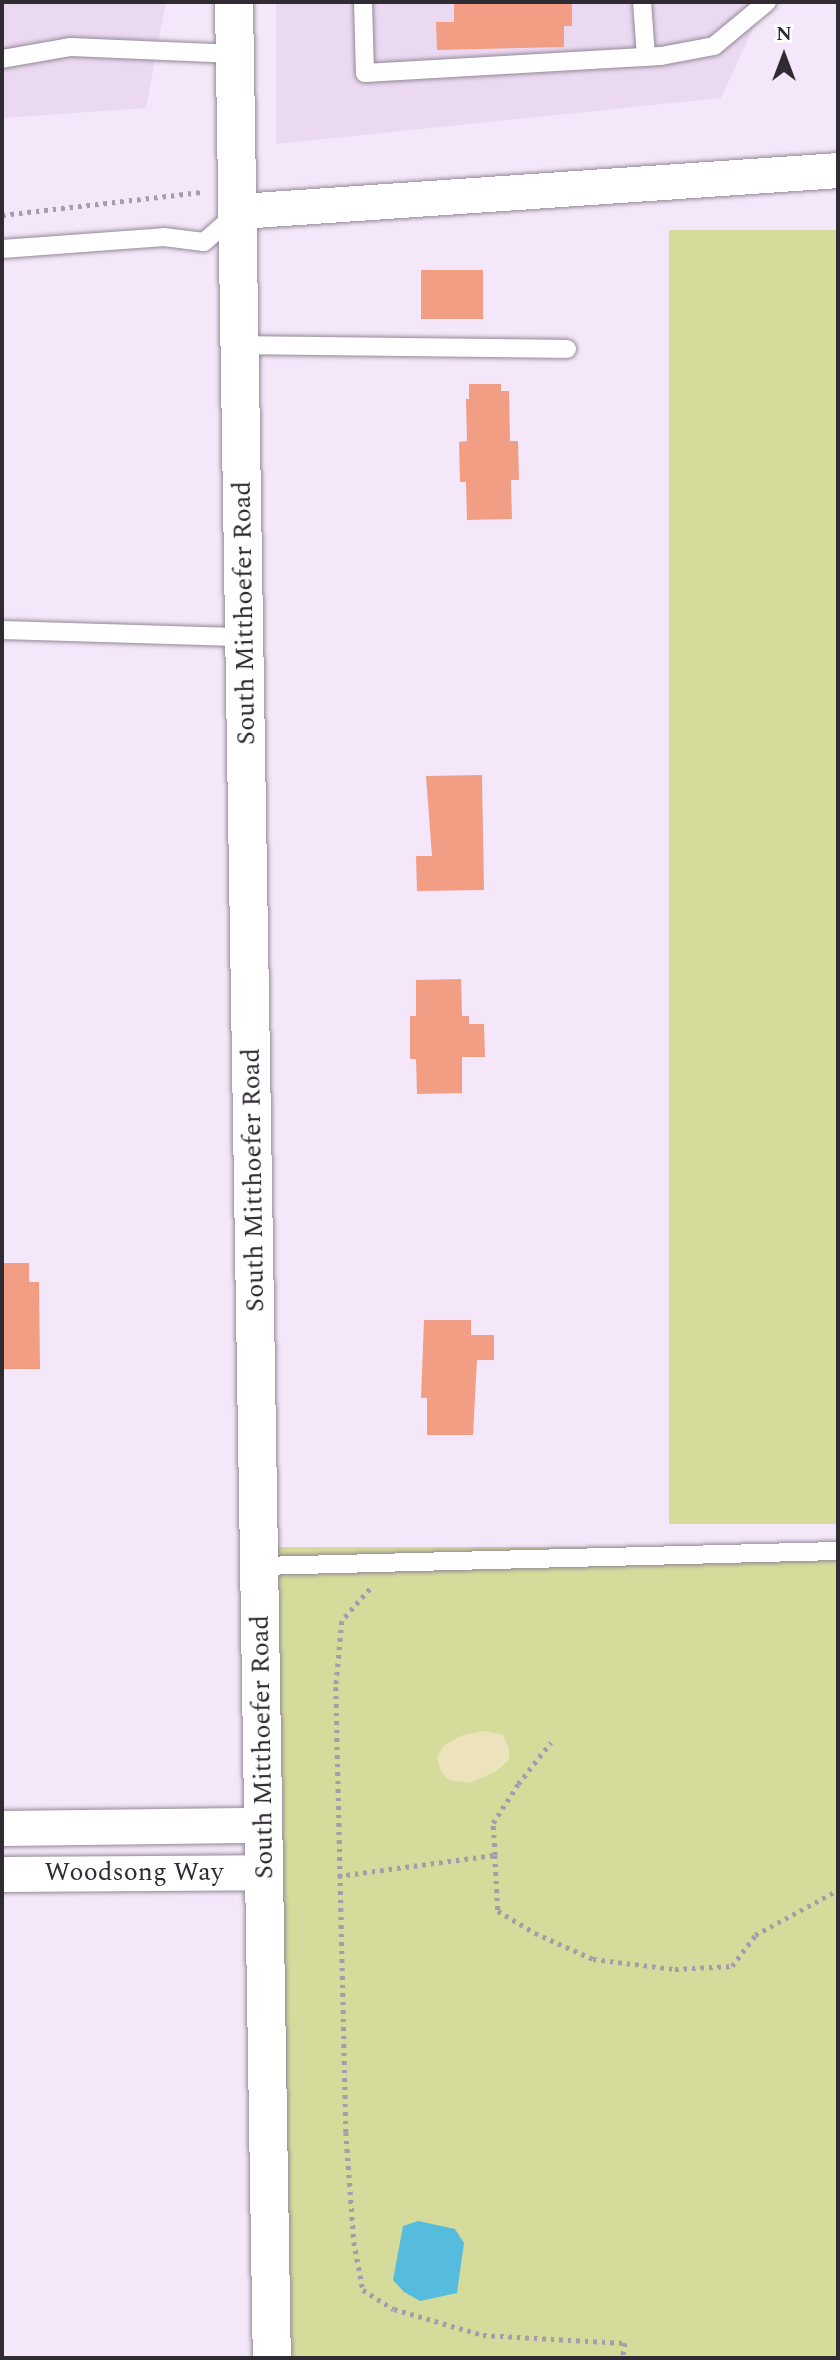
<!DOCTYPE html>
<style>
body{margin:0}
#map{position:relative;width:840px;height:2360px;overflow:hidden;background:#f4e7f9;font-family:Spectral,serif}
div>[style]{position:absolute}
.built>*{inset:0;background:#ebd9f1}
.green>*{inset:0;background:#d5db9b;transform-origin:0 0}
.sand>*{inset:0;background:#ece3bd}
.water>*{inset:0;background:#56bcde}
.building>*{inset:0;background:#f19e84;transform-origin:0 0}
.path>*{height:4.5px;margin-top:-2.25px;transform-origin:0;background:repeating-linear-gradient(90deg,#a69caa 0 3.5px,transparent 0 8.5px)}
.roads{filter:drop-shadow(0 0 2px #948898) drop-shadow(0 0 2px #948898)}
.service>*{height:18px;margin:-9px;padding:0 9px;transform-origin:9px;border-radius:9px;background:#fff}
.minor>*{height:35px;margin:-17.5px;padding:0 17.5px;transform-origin:17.5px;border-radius:17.5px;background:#fff}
.secondary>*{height:38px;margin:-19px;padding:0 19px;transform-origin:19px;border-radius:19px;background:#fff}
span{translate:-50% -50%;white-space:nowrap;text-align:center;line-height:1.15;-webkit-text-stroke:7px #fff;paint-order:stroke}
.street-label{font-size:26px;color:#302b32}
.frame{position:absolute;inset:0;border:4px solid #302b32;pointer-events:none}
.north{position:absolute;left:749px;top:21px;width:70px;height:70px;-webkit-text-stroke:5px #fff;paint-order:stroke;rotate:0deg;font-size:19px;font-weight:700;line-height:28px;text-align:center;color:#302b32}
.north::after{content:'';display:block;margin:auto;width:24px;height:32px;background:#302b32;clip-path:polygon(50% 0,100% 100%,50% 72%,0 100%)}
</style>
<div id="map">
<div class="built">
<div style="clip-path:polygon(2px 2px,166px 2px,146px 108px,2px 118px)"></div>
<div style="clip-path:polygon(276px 2px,765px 2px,721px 98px,276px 144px)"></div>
</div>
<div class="green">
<div style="left:838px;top:230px;width:1294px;height:169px;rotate:90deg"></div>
<div style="left:838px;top:1547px;width:811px;height:577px;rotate:90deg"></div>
</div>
<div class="sand">
<div style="clip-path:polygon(485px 1731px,503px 1735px,509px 1748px,509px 1760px,495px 1772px,470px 1783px,449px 1780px,441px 1771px,437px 1758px,443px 1746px,463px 1735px)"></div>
</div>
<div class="water">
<div style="clip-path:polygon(418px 2221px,455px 2229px,464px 2243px,457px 2293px,420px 2301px,404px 2292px,393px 2280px,403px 2226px)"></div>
</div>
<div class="building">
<div style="clip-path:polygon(454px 2px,564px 2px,572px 4px,572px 26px,564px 26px,564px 47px,437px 50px,436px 22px,454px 22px)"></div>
<div style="left:421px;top:270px;width:62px;height:49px"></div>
<div style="clip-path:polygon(469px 384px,501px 384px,501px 391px,509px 391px,510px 441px,518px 441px,519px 480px,511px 480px,512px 519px,467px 520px,466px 482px,460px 482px,459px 442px,467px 441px,466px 399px,469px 399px)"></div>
<div style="clip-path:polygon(482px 775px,484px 890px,417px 891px,416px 856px,432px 856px,426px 776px)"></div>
<div style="clip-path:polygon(461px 979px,462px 1016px,469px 1016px,469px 1024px,484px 1024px,485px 1057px,462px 1057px,462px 1093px,417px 1094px,416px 1059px,410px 1059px,410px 1016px,416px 1016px,416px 980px)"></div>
<div style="clip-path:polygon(2px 1263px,29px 1263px,29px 1282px,39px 1282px,40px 1369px,2px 1369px)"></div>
<div style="clip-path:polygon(424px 1320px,471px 1320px,471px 1335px,494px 1335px,494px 1360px,477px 1360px,473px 1435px,427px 1435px,427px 1398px,421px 1398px)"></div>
</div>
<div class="path">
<div style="left:2px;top:215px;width:201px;rotate:-6.6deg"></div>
<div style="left:370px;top:1589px;width:43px;rotate:131.2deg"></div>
<div style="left:342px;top:1621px;width:66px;rotate:95.2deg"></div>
<div style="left:336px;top:1687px;width:445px;rotate:88.7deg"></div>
<div style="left:346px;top:2132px;width:110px;rotate:85.8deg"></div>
<div style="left:354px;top:2242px;width:49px;rotate:79.4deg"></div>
<div style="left:363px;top:2290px;width:36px;rotate:32deg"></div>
<div style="left:394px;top:2309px;width:93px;rotate:16.3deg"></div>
<div style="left:483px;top:2335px;width:142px;rotate:3.2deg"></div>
<div style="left:625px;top:2343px;width:15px;rotate:98deg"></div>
<div style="left:495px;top:1855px;width:32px;rotate:-94deg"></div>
<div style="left:493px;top:1823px;width:46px;rotate:-57.3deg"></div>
<div style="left:518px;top:1784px;width:53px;rotate:-51.8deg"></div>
<div style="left:338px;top:1876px;width:158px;rotate:-7.6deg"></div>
<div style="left:495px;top:1855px;width:56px;rotate:86.9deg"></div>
<div style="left:498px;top:1911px;width:43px;rotate:30.7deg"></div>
<div style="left:535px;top:1933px;width:64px;rotate:24.1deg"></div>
<div style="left:593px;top:1959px;width:83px;rotate:7deg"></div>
<div style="left:675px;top:1969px;width:57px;rotate:-3deg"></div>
<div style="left:732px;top:1966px;width:39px;rotate:-53deg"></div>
<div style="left:755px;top:1935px;width:94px;rotate:-28.5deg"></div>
</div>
<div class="roads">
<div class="service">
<div style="left:363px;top:2px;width:71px;rotate:88.4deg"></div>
<div style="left:365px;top:73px;width:296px;rotate:-3.3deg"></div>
<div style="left:661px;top:56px;width:54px;rotate:-10.7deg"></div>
<div style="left:714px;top:46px;width:69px;rotate:-39.7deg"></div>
<div style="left:642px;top:2px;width:55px;rotate:85.8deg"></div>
<div style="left:2px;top:59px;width:70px;rotate:-9.9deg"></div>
<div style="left:71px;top:47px;width:165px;rotate:2.4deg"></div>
<div style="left:2px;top:249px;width:162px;rotate:-4.2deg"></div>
<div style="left:164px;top:237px;width:40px;rotate:7.1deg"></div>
<div style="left:204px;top:242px;width:43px;rotate:-41.2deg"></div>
<div style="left:241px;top:345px;width:326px;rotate:0.7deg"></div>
<div style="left:2px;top:630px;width:243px;rotate:1.7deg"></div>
<div style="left:261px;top:1566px;width:577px;rotate:-1.49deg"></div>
</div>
<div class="minor">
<div style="left:240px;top:211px;width:599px;rotate:-3.92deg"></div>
<div style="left:2px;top:1828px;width:262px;rotate:-0.7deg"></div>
<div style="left:2px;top:1874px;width:263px;rotate:-0.4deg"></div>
</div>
<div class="secondary">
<div style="left:234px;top:2px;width:2356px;rotate:89.08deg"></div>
</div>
</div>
<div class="street-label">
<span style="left:245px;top:613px;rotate:-91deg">South Mitthoefer Road</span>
<span style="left:254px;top:1180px;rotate:-91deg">South Mitthoefer Road</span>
<span style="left:263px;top:1747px;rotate:-91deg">South Mitthoefer Road</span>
<span style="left:134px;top:1873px">Woodsong Way</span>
</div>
<div class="frame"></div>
<div class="north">N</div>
</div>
